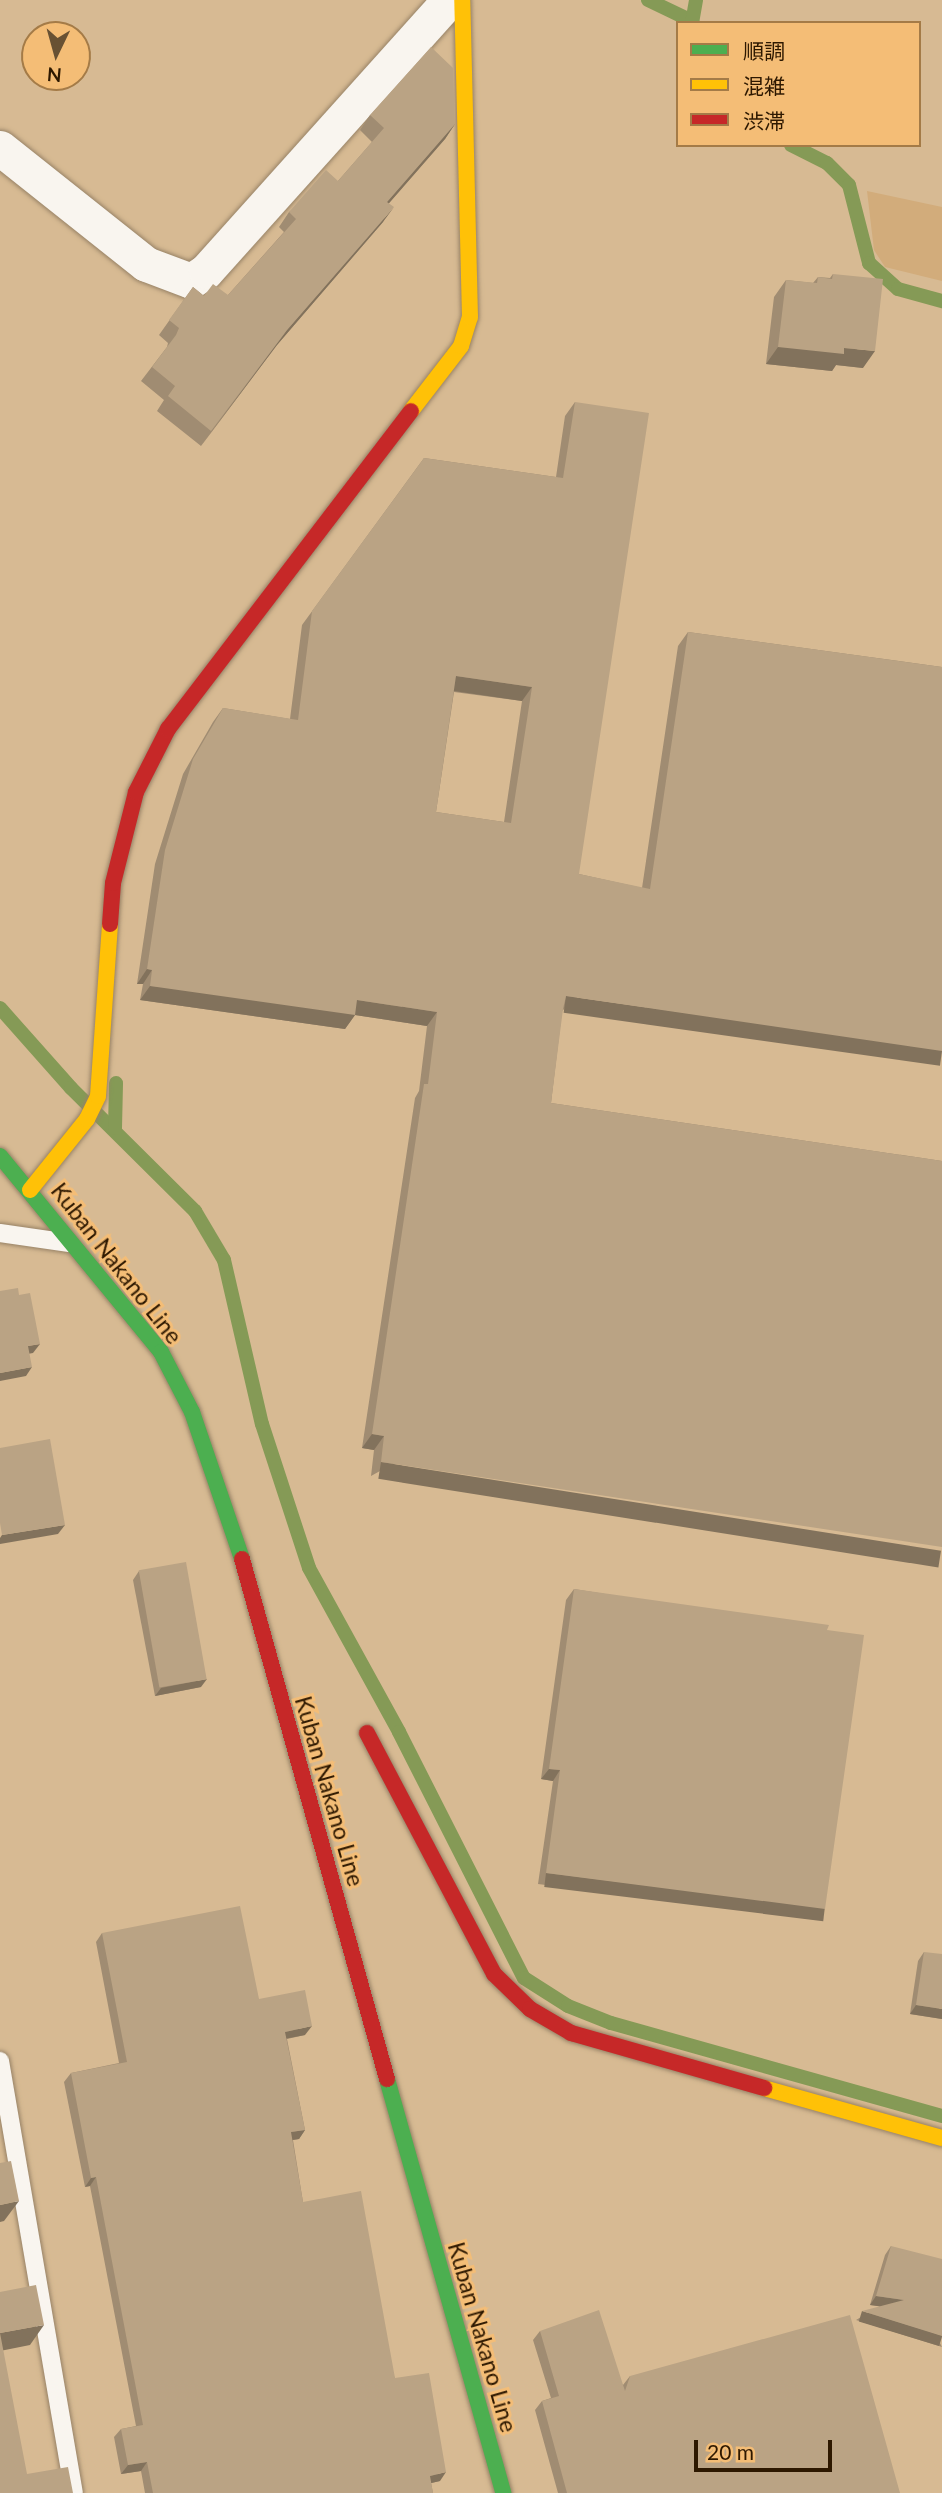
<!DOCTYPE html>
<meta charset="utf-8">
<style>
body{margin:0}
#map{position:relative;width:942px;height:2493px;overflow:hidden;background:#d7ba93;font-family:Lato,"Noto Sans JP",sans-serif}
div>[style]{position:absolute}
.green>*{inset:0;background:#d2ac7b}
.stream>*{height:14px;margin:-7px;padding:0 7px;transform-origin:7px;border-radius:7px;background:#859a56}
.roads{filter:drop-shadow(0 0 2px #978266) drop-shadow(0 0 2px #978266)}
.lane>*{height:18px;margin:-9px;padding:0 9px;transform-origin:9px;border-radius:9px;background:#f9f5ef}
.street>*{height:35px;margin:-17.5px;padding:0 17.5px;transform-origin:17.5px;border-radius:17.5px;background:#f9f5ef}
.fast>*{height:16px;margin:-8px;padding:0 8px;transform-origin:8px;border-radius:8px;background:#4caf50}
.slow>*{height:16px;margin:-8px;padding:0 8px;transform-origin:8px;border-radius:8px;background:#ffc107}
.jam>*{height:16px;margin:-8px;padding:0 8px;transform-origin:8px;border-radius:8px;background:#c62828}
.wall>*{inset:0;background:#a08c72}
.shaded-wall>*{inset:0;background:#82725c;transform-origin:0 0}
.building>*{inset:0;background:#baa384;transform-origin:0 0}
span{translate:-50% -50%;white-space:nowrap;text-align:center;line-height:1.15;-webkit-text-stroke:6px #f4bd76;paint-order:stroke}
.street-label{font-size:23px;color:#2d1800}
.legend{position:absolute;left:676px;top:21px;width:245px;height:126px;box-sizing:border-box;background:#f4bd76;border:2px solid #a47b47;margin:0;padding:9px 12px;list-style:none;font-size:21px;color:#2d1800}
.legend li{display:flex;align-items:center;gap:14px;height:35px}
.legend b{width:35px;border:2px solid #a47b47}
.north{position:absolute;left:21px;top:21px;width:70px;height:70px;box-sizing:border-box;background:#f4bd76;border:2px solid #a47b47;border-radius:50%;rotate:185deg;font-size:19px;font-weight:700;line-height:28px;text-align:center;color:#2d1800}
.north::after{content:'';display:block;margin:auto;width:24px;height:32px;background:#685133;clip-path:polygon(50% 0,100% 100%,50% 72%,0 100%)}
.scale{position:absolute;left:694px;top:2440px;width:138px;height:32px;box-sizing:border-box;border:4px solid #2d1800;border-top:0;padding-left:9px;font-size:21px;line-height:24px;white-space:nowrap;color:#2d1800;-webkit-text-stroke:5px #f4bd76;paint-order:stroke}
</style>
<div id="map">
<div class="green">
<div style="clip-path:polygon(867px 191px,942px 207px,942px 281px,885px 267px,874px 250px)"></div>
</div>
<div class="stream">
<div style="left:648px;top:0;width:49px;rotate:25.5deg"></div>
<div style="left:692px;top:23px;width:23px;rotate:-80deg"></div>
<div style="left:791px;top:145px;width:40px;rotate:26.6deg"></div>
<div style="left:827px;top:163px;width:31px;rotate:45deg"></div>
<div style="left:849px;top:185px;width:81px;rotate:75.6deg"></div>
<div style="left:869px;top:263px;width:39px;rotate:42deg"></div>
<div style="left:898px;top:289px;width:46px;rotate:15.3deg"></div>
<div style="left:0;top:1008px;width:107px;rotate:48.4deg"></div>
<div style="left:71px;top:1088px;width:175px;rotate:44.8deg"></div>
<div style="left:195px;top:1211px;width:57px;rotate:59.4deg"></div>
<div style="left:224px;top:1260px;width:168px;rotate:77deg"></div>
<div style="left:262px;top:1424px;width:151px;rotate:71.9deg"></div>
<div style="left:309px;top:1568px;width:187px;rotate:61.2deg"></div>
<div style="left:399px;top:1732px;width:276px;rotate:63.1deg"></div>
<div style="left:524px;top:1978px;width:52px;rotate:32.5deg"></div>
<div style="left:568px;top:2006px;width:46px;rotate:21.6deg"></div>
<div style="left:611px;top:2023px;width:344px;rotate:15.7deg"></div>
<div style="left:115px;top:1128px;width:45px;rotate:-88.7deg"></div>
</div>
<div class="roads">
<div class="lane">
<div style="left:0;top:1233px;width:70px;rotate:8.2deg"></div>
<div style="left:0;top:2061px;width:438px;rotate:80.3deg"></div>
</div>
<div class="street">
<div style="left:0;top:148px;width:186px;rotate:38.5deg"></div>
<div style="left:146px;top:264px;width:48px;rotate:20.7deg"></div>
<div style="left:191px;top:281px;width:18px;rotate:-34deg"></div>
<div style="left:206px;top:271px;width:364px;rotate:-48.1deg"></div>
</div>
<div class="fast">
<div style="left:0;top:1156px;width:254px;rotate:50.6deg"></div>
<div style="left:161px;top:1352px;width:68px;rotate:62.7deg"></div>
<div style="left:192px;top:1412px;width:155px;rotate:71.2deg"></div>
<div style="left:387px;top:2079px;width:430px;rotate:74.3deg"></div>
</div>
<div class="slow">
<div style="left:411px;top:411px;width:82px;rotate:-52.4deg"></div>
<div style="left:461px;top:346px;width:30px;rotate:-73deg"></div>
<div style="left:470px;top:317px;width:317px;rotate:-91.4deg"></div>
<div style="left:30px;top:1190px;width:91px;rotate:-51.2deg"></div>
<div style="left:87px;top:1119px;width:25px;rotate:-64deg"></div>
<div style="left:98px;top:1096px;width:172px;rotate:-86deg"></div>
<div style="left:764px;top:2088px;width:185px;rotate:15.7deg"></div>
</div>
<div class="jam">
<div style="left:110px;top:924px;width:41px;rotate:-85.8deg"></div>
<div style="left:113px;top:883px;width:94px;rotate:-75.8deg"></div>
<div style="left:136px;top:792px;width:71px;rotate:-63.1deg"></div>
<div style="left:168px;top:729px;width:400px;rotate:-52.6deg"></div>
<div style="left:242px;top:1559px;width:540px;rotate:74.42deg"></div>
<div style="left:367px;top:1733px;width:272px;rotate:62.2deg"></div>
<div style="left:494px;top:1974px;width:50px;rotate:44.2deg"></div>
<div style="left:530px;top:2009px;width:48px;rotate:30.3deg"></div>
<div style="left:571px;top:2033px;width:201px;rotate:15.9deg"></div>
</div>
</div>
<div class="wall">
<div style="clip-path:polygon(370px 115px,455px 124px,445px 139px,389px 203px,383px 222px,277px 345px,201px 446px,157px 411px,164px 400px,141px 381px,167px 347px,168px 343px,159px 335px,193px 287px,204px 296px,228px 295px,284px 232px,279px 227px,289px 212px,338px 181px,372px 142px,360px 130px)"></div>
<div style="clip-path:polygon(833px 274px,863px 368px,836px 365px,832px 371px,766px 364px,774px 297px,786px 280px,813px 283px,818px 277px,830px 278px)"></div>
<div style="clip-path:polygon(evenodd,575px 402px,579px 874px,642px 888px,678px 646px,688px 632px,942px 667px,562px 1011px,551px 1103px,942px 1161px,371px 1476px,374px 1450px,362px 1448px,415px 1098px,419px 1091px,427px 1026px,355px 1015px,345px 1029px,140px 1000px,143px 984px,137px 984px,155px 864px,183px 774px,213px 722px,223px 708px,290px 719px,302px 625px,424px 458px,556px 477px,565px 416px,575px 402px,454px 692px,522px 701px,504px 822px,436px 812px,454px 692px)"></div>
<div style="clip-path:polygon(139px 1571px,201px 1687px,155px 1696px,133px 1580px)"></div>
<div style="clip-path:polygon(574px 1589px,827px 1630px,818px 1920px,538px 1884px,553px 1781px,541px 1779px,566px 1600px)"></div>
<div style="clip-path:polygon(102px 1933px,259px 1999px,305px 2035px,287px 2039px,305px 2130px,299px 2139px,293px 2140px,303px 2202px,395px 2378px,440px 2481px,431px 2483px,433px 2493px,145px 2493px,141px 2471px,121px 2474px,114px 2437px,121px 2429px,136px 2426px,90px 2186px,85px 2187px,64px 2082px,71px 2073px,119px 2063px,96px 1942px)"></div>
<div style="clip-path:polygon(924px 1952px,942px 2019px,910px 2014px,918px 1961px)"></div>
<div style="clip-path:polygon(891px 2246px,942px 2347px,856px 2320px,880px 2306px,870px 2305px,885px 2255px)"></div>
<div style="clip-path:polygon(540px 2331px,623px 2385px,630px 2376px,900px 2493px,558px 2493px,535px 2410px,542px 2401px,551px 2398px,533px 2340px)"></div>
</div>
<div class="shaded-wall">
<div style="clip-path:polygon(455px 124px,445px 139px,377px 217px,387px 202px)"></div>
<div style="clip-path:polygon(394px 207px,383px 222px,277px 345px,201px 446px,287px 330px)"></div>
<div style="clip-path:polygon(778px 347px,844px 348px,875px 351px,863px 368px,836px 365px,832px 371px,766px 364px)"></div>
<div style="clip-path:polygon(456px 676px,532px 687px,522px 701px,447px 690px)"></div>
<div style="clip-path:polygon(147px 969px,152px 970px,143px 984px,137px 984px)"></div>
<div style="clip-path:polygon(150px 986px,357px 1000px,437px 1012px,427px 1026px,355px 1015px,345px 1029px,140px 1000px)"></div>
<div style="left:566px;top:996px;width:380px;height:17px;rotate:8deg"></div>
<div style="clip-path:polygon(40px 1344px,33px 1353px,22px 1355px,28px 1346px)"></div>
<div style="clip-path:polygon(32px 1367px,26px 1376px,0 1381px,0 1373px)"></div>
<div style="clip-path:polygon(372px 1434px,384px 1436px,374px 1450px,362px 1448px)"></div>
<div style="left:381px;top:1462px;width:567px;height:17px;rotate:9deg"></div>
<div style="clip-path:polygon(65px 1525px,58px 1534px,0 1544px,0 1538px,2px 1535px)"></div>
<div style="clip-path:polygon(207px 1679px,201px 1687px,155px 1696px,161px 1688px)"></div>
<div style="clip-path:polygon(549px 1769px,560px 1770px,553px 1781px,541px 1779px)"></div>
<div style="left:546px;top:1873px;width:281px;height:14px;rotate:7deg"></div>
<div style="clip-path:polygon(916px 2005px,942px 2009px,942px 2019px,910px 2014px)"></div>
<div style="clip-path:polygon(312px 2026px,305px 2035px,279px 2040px,285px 2032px)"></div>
<div style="clip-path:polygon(305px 2130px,299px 2139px,285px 2141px,291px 2132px)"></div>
<div style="clip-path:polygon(96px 2177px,90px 2186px,85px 2187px,91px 2178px)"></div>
<div style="clip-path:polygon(19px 2201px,4px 2221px,0 2222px,0 2205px)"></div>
<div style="clip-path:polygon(876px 2296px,904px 2300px,898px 2309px,870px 2305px)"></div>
<div style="left:862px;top:2311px;width:84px;height:11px;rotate:17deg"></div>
<div style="clip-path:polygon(44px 2325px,30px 2345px,0 2351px,0 2333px)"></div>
<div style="clip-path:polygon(147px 2462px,141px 2471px,121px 2474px,128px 2465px)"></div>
<div style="clip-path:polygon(446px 2472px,440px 2481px,423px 2485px,430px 2476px)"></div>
</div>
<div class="building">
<div style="clip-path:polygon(431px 47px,453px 68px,455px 124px,387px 202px,394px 207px,287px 330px,211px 431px,168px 396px,175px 386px,152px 367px,176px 335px,179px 328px,169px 320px,193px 287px,204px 296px,213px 284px,228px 295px,296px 219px,289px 212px,326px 170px,338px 181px,384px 128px,370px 115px)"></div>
<div style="clip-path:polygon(833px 274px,883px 279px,875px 351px,844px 348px,844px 354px,778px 347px,786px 280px,817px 283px,818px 277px,832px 279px)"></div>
<div style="clip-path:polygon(evenodd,575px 402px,649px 413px,579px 874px,650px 889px,688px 632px,942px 667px,942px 1051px,566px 996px,563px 1009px,551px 1103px,942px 1161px,942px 1547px,381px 1462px,384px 1436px,372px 1434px,424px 1084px,428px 1084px,437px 1012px,357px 1000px,355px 1015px,150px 986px,152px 970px,147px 969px,165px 850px,193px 759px,223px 708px,298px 720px,312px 611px,424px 458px,563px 478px,575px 402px,456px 676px,532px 687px,511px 823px,436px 812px,456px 676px)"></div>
<div style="clip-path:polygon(18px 1288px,19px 1295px,30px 1293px,40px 1344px,28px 1346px,32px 1367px,0 1373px,0 1291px)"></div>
<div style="clip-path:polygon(50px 1439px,65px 1525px,2px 1535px,0 1523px,0 1448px)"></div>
<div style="left:186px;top:1562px;width:119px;height:48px;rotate:80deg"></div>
<div style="clip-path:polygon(574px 1589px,829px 1625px,827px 1630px,864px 1635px,825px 1909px,546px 1873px,560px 1770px,549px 1769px)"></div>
<div style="clip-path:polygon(240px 1906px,259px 1999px,305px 1990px,312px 2026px,285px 2032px,305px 2130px,291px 2132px,303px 2202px,361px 2191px,395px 2378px,429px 2373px,446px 2472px,430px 2476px,433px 2493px,153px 2493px,147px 2462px,128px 2465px,121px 2429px,143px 2425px,96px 2177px,91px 2178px,71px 2073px,127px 2062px,102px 1933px)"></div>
<div style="clip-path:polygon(924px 1952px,942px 1954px,942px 2009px,916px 2005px)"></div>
<div style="clip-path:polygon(11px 2161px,19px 2201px,0 2205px,0 2163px)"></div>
<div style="clip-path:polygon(891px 2246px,942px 2259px,942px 2336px,862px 2311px,904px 2300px,876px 2296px)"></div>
<div style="clip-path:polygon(36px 2285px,44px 2325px,0 2333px,27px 2474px,68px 2467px,73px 2493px,0 2493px,0 2292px)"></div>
<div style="clip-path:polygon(599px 2310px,625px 2391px,630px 2376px,850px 2315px,900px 2493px,567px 2493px,542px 2401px,559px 2396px,540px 2331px)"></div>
</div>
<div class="street-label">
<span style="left:117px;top:1263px;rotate:52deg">Kuban Nakano Line</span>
<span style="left:330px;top:1791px;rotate:74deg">Kuban Nakano Line</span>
<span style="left:483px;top:2337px;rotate:74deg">Kuban Nakano Line</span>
</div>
<ul class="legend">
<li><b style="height:9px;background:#4caf50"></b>順調</li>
<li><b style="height:9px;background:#ffc107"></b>混雑</li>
<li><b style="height:9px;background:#c62828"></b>渋滞</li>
</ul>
<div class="north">N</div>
<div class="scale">20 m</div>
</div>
